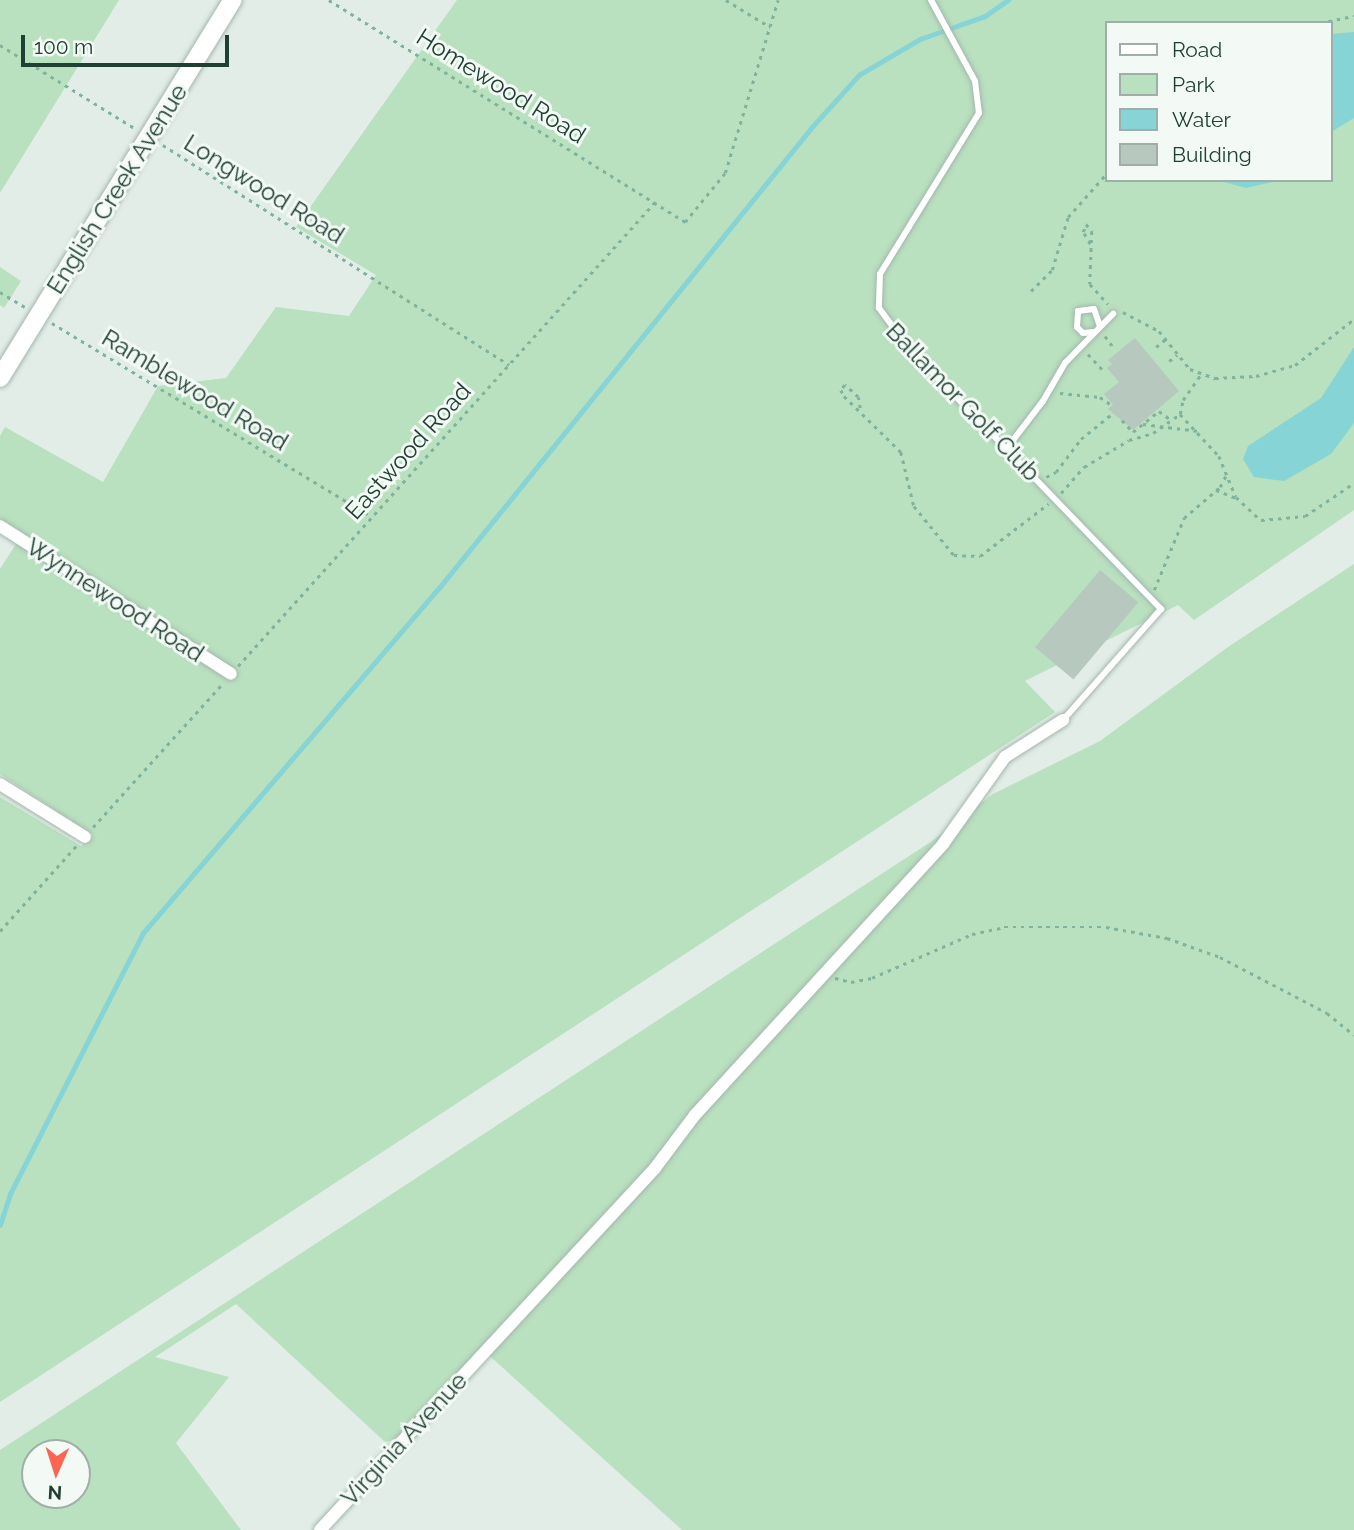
<!DOCTYPE html>
<style>
body{margin:0}
#map{position:relative;width:1354px;height:1530px;overflow:hidden;background:#e2ede7;font-family:Raleway,sans-serif}
div>[style]{position:absolute}
.green>*{inset:0;background:#b9e0bf}
.water>*{inset:0;background:#86d4d6}
.stream>*{height:4.5px;margin:-2.25px;padding:0 2.25px;transform-origin:2.25px;border-radius:2.25px;background:#86d4d6}
.building>*{inset:0;background:#b7c8bf;transform-origin:0 0}
.path>*{height:2.5px;margin-top:-1.25px;transform-origin:0;background:repeating-linear-gradient(90deg,#80b39d 0 3.5px,transparent 0 8.5px)}
.roads{filter:drop-shadow(0 0 2px #a4b6ad) drop-shadow(0 0 2px #a4b6ad)}
.lane>*{height:6px;margin:-3px;padding:0 3px;transform-origin:3px;border-radius:3px;background:#fff}
.street>*{height:12px;margin:-6px;padding:0 6px;transform-origin:6px;border-radius:6px;background:#fff}
.secondary>*{height:18px;margin:-9px;padding:0 9px;transform-origin:9px;border-radius:9px;background:#fff}
span{translate:-50% -50%;white-space:nowrap;text-align:center;line-height:1.15;-webkit-text-stroke:6px #f3f9f5;paint-order:stroke}
.street-label{font-size:24px;color:#204033}
.legend{position:absolute;left:1105px;top:21px;width:228px;height:161px;box-sizing:border-box;background:#f3f9f5;border:2px solid #9fafa7;margin:0;padding:9px 12px;list-style:none;font-size:21px;color:#204033}
.legend li{display:flex;align-items:center;gap:14px;height:35px}
.legend b{width:35px;border:2px solid #9fafa7}
.north{position:absolute;left:21px;top:1439px;width:70px;height:70px;box-sizing:border-box;background:#f3f9f5;border:2px solid #9fafa7;border-radius:50%;rotate:183deg;font-size:19px;font-weight:700;line-height:28px;text-align:center;color:#204033}
.north::after{content:'';display:block;margin:auto;width:24px;height:32px;background:#fc6651;clip-path:polygon(50% 0,100% 100%,50% 72%,0 100%)}
.scale{position:absolute;left:21px;top:35px;width:208px;height:32px;box-sizing:border-box;border:4px solid #204033;border-top:0;padding-left:9px;font-size:21px;line-height:24px;white-space:nowrap;color:#204033;-webkit-text-stroke:5px #f3f9f5;paint-order:stroke}
</style>
<div id="map">
<div class="green">
<div style="clip-path:polygon(0 0,119px 0,0 193px)"></div>
<div style="clip-path:polygon(evenodd,457px 0,1354px 0,1354px 510px,1194px 620px,1178px 605px,1025px 681px,1055px 712px,0 1402px,0 797px,81px 846px,93px 835px,0 774px,0 569px,20px 538px,0 525px,0 436px,5px 427px,103px 482px,158px 386px,226px 378px,276px 307px,349px 316px,376px 275px,296px 227px,457px 0,1107px 23px,1331px 23px,1331px 180px,1107px 180px,1107px 23px)"></div>
<div style="clip-path:polygon(0 267px,21px 281px,4px 308px,0 305px)"></div>
<div style="clip-path:polygon(evenodd,1354px 564px,1354px 1530px,682px 1530px,482px 1349px,402px 1438px,385px 1442px,236px 1304px,155px 1357px,229px 1377px,176px 1443px,241px 1530px,0 1530px,0 1450px,932px 841px,993px 794px,1100px 741px,1228px 647px,1354px 564px,35px 1453px,77px 1453px,77px 1495px,35px 1495px,35px 1453px)"></div>
</div>
<div class="water">
<div style="clip-path:polygon(1354px 32px,1354px 118px,1331px 132px,1331px 34px)"></div>
<div style="clip-path:polygon(1217px 180px,1281px 180px,1246px 188px)"></div>
<div style="clip-path:polygon(1354px 347px,1354px 423px,1331px 454px,1284px 481px,1254px 477px,1243px 459px,1248px 446px,1321px 398px)"></div>
</div>
<div class="stream">
<div style="left:0;top:1225px;width:33px;rotate:-72deg"></div>
<div style="left:10px;top:1194px;width:293px;rotate:-63deg"></div>
<div style="left:143px;top:933px;width:455px;rotate:-49.4deg"></div>
<div style="left:439px;top:588px;width:593px;rotate:-51.02deg"></div>
<div style="left:812px;top:127px;width:70px;rotate:-47.9deg"></div>
<div style="left:859px;top:75px;width:71px;rotate:-30.5deg"></div>
<div style="left:920px;top:39px;width:69px;rotate:-19.5deg"></div>
<div style="left:985px;top:16px;width:28px;rotate:-35deg"></div>
</div>
<div class="building">
<div style="clip-path:polygon(1135px 338px,1179px 391px,1133px 430px,1108px 409px,1113px 405px,1104px 394px,1119px 382px,1107px 368px,1112px 364px,1108px 360px)"></div>
<div style="left:1100px;top:570px;width:50px;height:101px;rotate:40deg"></div>
</div>
<div class="path">
<div style="left:329px;top:0;width:420px;rotate:31.9deg"></div>
<div style="left:685px;top:222px;width:63px;rotate:-50.8deg"></div>
<div style="left:725px;top:173px;width:181px;rotate:-73deg"></div>
<div style="left:726px;top:0;width:52px;rotate:31.5deg"></div>
<div style="left:1320px;top:23px;width:35px;rotate:-12deg"></div>
<div style="left:0;top:45px;width:160px;rotate:31.7deg"></div>
<div style="left:163px;top:145px;width:410px;rotate:32.4deg"></div>
<div style="left:1090px;top:244px;width:14px;rotate:-120deg"></div>
<div style="left:1083px;top:232px;width:9px;rotate:-69deg"></div>
<div style="left:1086px;top:224px;width:9px;rotate:49deg"></div>
<div style="left:1092px;top:231px;width:53px;rotate:92.2deg"></div>
<div style="left:1090px;top:284px;width:27px;rotate:48deg"></div>
<div style="left:1031px;top:291px;width:30px;rotate:-45deg"></div>
<div style="left:1052px;top:270px;width:55px;rotate:-73.2deg"></div>
<div style="left:1068px;top:217px;width:59px;rotate:-48.4deg"></div>
<div style="left:0;top:292px;width:29px;rotate:31deg"></div>
<div style="left:1123px;top:312px;width:41px;rotate:27.8deg"></div>
<div style="left:1159px;top:331px;width:49px;rotate:50.8deg"></div>
<div style="left:1190px;top:369px;width:27px;rotate:20deg"></div>
<div style="left:1215px;top:378px;width:41px;rotate:-2.8deg"></div>
<div style="left:1256px;top:376px;width:41px;rotate:-15.8deg"></div>
<div style="left:1295px;top:365px;width:75px;rotate:-37.9deg"></div>
<div style="left:52px;top:323px;width:374px;rotate:31.2deg"></div>
<div style="left:1105px;top:336px;width:15px;rotate:53deg"></div>
<div style="left:1156px;top:347px;width:13px;rotate:-39deg"></div>
<div style="left:1088px;top:354px;width:21px;rotate:47deg"></div>
<div style="left:1169px;top:361px;width:10px;rotate:-37deg"></div>
<div style="left:1060px;top:393px;width:40px;rotate:5.7deg"></div>
<div style="left:1100px;top:397px;width:12px;rotate:35deg"></div>
<div style="left:860px;top:408px;width:11px;rotate:-100deg"></div>
<div style="left:858px;top:397px;width:18px;rotate:-137deg"></div>
<div style="left:845px;top:385px;width:6px;rotate:129deg"></div>
<div style="left:841px;top:390px;width:7px;rotate:63deg"></div>
<div style="left:844px;top:396px;width:80px;rotate:44.5deg"></div>
<div style="left:901px;top:452px;width:56px;rotate:76.5deg"></div>
<div style="left:914px;top:506px;width:63px;rotate:50.8deg"></div>
<div style="left:954px;top:555px;width:26px;rotate:2deg"></div>
<div style="left:980px;top:556px;width:86px;rotate:-37.4deg"></div>
<div style="left:1180px;top:414px;width:14px;rotate:-78deg"></div>
<div style="left:1183px;top:400px;width:32px;rotate:-55deg"></div>
<div style="left:1122px;top:420px;width:16px;rotate:47deg"></div>
<div style="left:1133px;top:432px;width:33px;rotate:-39deg"></div>
<div style="left:1159px;top:411px;width:14px;rotate:36deg"></div>
<div style="left:1143px;top:424px;width:56px;rotate:7.1deg"></div>
<div style="left:1046px;top:477px;width:11px;rotate:-27deg"></div>
<div style="left:1056px;top:472px;width:41px;rotate:-52.9deg"></div>
<div style="left:1081px;top:439px;width:40px;rotate:-39deg"></div>
<div style="left:1216px;top:490px;width:22px;rotate:22deg"></div>
<div style="left:1061px;top:493px;width:35px;rotate:-49deg"></div>
<div style="left:1084px;top:467px;width:52px;rotate:-31deg"></div>
<div style="left:1129px;top:440px;width:25px;rotate:-16deg"></div>
<div style="left:1153px;top:433px;width:33px;rotate:-35deg"></div>
<div style="left:1180px;top:414px;width:57px;rotate:47.1deg"></div>
<div style="left:1219px;top:456px;width:44px;rotate:67.5deg"></div>
<div style="left:1236px;top:497px;width:34px;rotate:43deg"></div>
<div style="left:1261px;top:520px;width:44px;rotate:-5.2deg"></div>
<div style="left:1305px;top:516px;width:59px;rotate:-34deg"></div>
<div style="left:1154px;top:590px;width:78px;rotate:-67.4deg"></div>
<div style="left:1184px;top:518px;width:48px;rotate:-40.7deg"></div>
<div style="left:1220px;top:487px;width:13px;rotate:-63deg"></div>
<div style="left:238px;top:666px;width:624px;rotate:-48.05deg"></div>
<div style="left:93px;top:827px;width:193px;rotate:-47.9deg"></div>
<div style="left:0;top:931px;width:115px;rotate:-48.2deg"></div>
<div style="left:835px;top:978px;width:16px;rotate:14deg"></div>
<div style="left:851px;top:982px;width:21px;rotate:-11deg"></div>
<div style="left:872px;top:978px;width:109px;rotate:-23.7deg"></div>
<div style="left:972px;top:934px;width:33px;rotate:-12deg"></div>
<div style="left:1004px;top:927px;width:102px"></div>
<div style="left:1106px;top:927px;width:62px;rotate:10.2deg"></div>
<div style="left:1167px;top:938px;width:56px;rotate:19.7deg"></div>
<div style="left:1220px;top:957px;width:121px;rotate:27.6deg"></div>
<div style="left:1327px;top:1013px;width:35px;rotate:39deg"></div>
</div>
<div class="roads">
<div class="lane">
<div style="left:931px;top:0;width:92px;rotate:61.5deg"></div>
<div style="left:975px;top:81px;width:32px;rotate:83deg"></div>
<div style="left:979px;top:113px;width:189px;rotate:121.6deg"></div>
<div style="left:880px;top:274px;width:34px;rotate:92deg"></div>
<div style="left:879px;top:308px;width:47px;rotate:53.6deg"></div>
<div style="left:907px;top:346px;width:366px;rotate:46deg"></div>
<div style="left:1161px;top:609px;width:148px;rotate:131.4deg"></div>
<div style="left:1094px;top:332px;width:11px;rotate:175deg"></div>
<div style="left:1083px;top:333px;width:8px;rotate:-135deg"></div>
<div style="left:1077px;top:327px;width:16px;rotate:-86deg"></div>
<div style="left:1078px;top:311px;width:16px;rotate:-7deg"></div>
<div style="left:1094px;top:309px;width:18px;rotate:71deg"></div>
<div style="left:1007px;top:448px;width:59px;rotate:-52.5deg"></div>
<div style="left:1043px;top:401px;width:44px;rotate:-59.9deg"></div>
<div style="left:1065px;top:363px;width:69px;rotate:-45.6deg"></div>
</div>
<div class="street">
<div style="left:0;top:526px;width:274px;rotate:32.6deg"></div>
<div style="left:0;top:784px;width:100px;rotate:31.9deg"></div>
<div style="left:320px;top:1530px;width:493px;rotate:-47.2deg"></div>
<div style="left:655px;top:1168px;width:66px;rotate:-53deg"></div>
<div style="left:695px;top:1115px;width:367px;rotate:-47.5deg"></div>
<div style="left:943px;top:844px;width:107px;rotate:-54.5deg"></div>
<div style="left:1005px;top:757px;width:69px;rotate:-32.5deg"></div>
</div>
<div class="secondary">
<div style="left:0;top:378px;width:444px;rotate:-58.4deg"></div>
</div>
</div>
<div class="street-label">
<span style="left:501px;top:86px;rotate:32deg">Homewood Road</span>
<span style="left:117px;top:189px;rotate:-58deg">English Creek Avenue</span>
<span style="left:264px;top:189px;rotate:32deg">Longwood Road</span>
<span style="left:195px;top:390px;rotate:31deg">Ramblewood Road</span>
<span style="left:963px;top:402px;rotate:46deg">Ballamor Golf Club</span>
<span style="left:408px;top:451px;rotate:-48deg">Eastwood Road</span>
<span style="left:115px;top:600px;rotate:33deg">Wynnewood Road</span>
<span style="left:404px;top:1439px;rotate:-47deg">Virginia Avenue</span>
</div>
<ul class="legend">
<li><b style="height:9px;background:#fff"></b>Road</li>
<li><b style="height:19px;background:#b9e0bf"></b>Park</li>
<li><b style="height:19px;background:#86d4d6"></b>Water</li>
<li><b style="height:19px;background:#b7c8bf"></b>Building</li>
</ul>
<div class="north">N</div>
<div class="scale">100 m</div>
</div>
